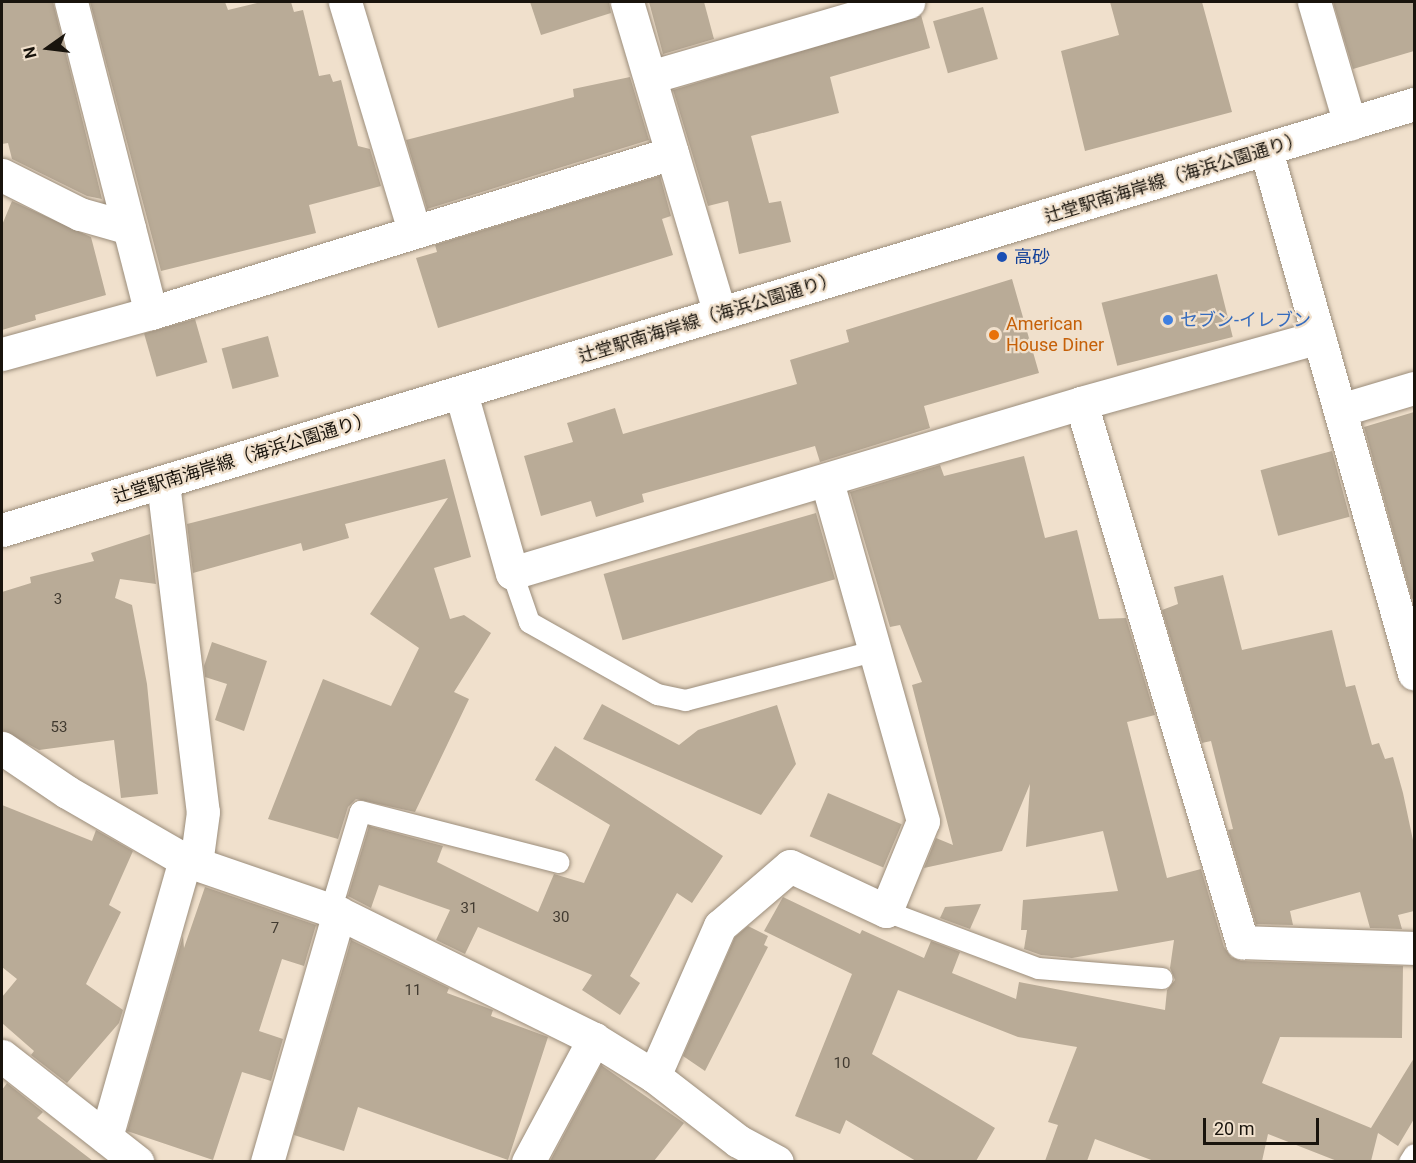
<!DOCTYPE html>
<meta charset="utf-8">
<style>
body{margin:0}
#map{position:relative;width:1416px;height:1163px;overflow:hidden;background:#f0e0cc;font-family:Roboto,"Noto Sans JP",sans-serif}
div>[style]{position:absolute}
.building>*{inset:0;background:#b9ab97;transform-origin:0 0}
.roads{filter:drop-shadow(0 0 2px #9b8d7b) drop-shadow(0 0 2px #9b8d7b)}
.service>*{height:21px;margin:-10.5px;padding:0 10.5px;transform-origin:10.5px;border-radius:10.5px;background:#fff}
.minor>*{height:33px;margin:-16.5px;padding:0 16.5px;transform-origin:16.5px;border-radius:16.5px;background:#fff}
.tertiary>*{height:33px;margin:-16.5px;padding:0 16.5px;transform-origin:16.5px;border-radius:16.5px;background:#fff}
.dots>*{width:16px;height:16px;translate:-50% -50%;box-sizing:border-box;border:3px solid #f0e0cc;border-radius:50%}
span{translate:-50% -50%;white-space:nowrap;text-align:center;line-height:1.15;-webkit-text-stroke:4.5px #f0e0cc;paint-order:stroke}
.number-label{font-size:15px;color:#413a30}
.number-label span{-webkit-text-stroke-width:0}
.street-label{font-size:18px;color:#19140d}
.transit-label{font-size:18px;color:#164399}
.left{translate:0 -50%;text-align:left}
.shop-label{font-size:18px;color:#366cbe}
.food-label{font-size:18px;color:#c56008}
.frame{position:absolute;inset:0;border:3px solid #19140d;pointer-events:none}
.north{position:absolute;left:18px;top:18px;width:60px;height:60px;-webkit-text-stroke:4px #f0e0cc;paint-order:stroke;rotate:256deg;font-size:16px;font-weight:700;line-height:24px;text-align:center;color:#19140d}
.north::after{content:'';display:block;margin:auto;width:21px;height:27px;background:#19140d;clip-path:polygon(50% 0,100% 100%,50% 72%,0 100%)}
.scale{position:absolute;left:1203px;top:1118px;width:116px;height:27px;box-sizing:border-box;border:3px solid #19140d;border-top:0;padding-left:8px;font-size:18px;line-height:21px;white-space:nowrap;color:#19140d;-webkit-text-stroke:4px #f0e0cc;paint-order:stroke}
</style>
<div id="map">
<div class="building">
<div style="clip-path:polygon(2px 2px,53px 2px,102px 199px,87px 196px,12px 159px,8px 143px,2px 144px)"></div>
<div style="clip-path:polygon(90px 2px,225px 2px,228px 10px,261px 2px,291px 2px,294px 12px,303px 10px,319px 76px,330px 74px,333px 82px,341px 80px,358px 146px,370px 149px,381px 186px,309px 205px,316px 233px,161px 271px)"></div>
<div style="clip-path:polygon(530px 2px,609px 2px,611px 13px,541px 35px)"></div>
<div style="clip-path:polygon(649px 2px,704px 2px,714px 39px,663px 54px)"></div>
<div style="clip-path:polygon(1110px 2px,1202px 2px,1232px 112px,1085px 151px,1061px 51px,1119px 35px)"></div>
<div style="clip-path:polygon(1333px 2px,1414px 2px,1414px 51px,1353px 69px)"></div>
<div style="left:983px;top:7px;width:54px;height:52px;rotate:74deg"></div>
<div style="clip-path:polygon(921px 15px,930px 48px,830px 77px,839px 113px,751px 136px,769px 203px,781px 201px,791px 242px,739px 254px,728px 201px,708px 206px,673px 90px)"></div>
<div style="clip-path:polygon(630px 77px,649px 140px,427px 209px,406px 140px,574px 97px,573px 89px)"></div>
<div style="clip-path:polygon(660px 176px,671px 216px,662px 219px,673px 255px,438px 328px,416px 258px,437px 252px,435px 245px)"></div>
<div style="clip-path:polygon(12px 201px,91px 237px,106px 295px,35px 315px,36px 320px,2px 330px,2px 225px)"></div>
<div style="left:1217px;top:274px;width:65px;height:119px;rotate:76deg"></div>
<div style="clip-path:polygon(1012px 279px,1039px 373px,924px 406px,930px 428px,820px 462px,815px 446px,642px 494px,644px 502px,596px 517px,591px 501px,541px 516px,524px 456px,573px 442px,567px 423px,615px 408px,623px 434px,797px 384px,790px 360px,849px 342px,846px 330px)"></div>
<div style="left:195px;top:319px;width:45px;height:53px;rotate:74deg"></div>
<div style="left:268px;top:336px;width:42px;height:48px;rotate:75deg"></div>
<div style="clip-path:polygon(1414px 412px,1414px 598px,1412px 599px,1364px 427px)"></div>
<div style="left:1332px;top:451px;width:68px;height:74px;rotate:75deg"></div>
<div style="clip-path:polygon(1024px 456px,1045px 538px,1077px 530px,1099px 619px,1126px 618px,1155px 715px,1127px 722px,1167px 878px,1201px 869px,1224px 947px,1231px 957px,1241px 961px,1403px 966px,1402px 1038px,1280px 1037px,1262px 1083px,1371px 1128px,1414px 1058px,1414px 1119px,1398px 1146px,1378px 1133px,1371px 1161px,1337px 1161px,1268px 1134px,1262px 1161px,1154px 1161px,1095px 1139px,1087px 1161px,1045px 1161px,1058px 1125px,1048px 1122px,1077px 1047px,1018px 1037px,898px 990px,872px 1054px,995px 1128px,976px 1161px,916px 1161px,846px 1120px,840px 1134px,795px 1116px,852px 974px,764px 931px,783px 897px,860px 934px,862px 930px,924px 958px,931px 941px,960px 952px,952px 973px,1016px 999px,1019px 982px,1165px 1010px,1167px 990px,1175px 980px,1170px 968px,1174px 940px,1072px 958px,1041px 955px,1024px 949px,1027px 930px,1021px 930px,1023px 900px,1118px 891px,1103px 831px,1026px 847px,1030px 784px,1002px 851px,924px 868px,936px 838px,953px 845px,912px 685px,922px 682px,900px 625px,890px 627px,850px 492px,940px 465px,944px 476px)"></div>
<div style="clip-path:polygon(445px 459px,471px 557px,434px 568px,450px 619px,464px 615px,491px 633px,454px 692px,469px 699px,415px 812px,356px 799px,348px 807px,338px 839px,268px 819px,323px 679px,391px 706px,419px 648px,370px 614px,448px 498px,345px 524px,349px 538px,303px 551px,301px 543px,193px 573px,187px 524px)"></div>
<div style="left:816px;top:513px;width:69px;height:221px;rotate:74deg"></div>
<div style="clip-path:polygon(150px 534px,156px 584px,120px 579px,115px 598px,132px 605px,147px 684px,158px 794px,121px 798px,114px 740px,39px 750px,2px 730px,2px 592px,31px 583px,30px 577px,94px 561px,91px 553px)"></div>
<div style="clip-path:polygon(1223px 575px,1242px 650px,1332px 630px,1346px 687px,1355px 685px,1372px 745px,1379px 743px,1385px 759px,1393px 757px,1403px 793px,1414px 845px,1414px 911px,1398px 915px,1402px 929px,1370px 928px,1360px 892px,1290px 911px,1293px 925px,1256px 924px,1228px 830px,1233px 829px,1211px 741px,1202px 743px,1162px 610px,1178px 604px,1174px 587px)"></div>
<div style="clip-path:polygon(212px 642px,267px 661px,244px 731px,215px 720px,227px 684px,205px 677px,204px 666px)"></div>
<div style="clip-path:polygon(602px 704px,679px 745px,698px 730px,777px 705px,796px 764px,761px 815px,583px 739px)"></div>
<div style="clip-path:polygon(555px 746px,723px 856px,692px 903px,677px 893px,630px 976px,640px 983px,620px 1015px,582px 990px,592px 975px,478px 927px,465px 954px,436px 940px,450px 910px,379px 885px,371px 908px,348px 896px,369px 826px,443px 846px,437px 862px,538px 912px,554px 874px,584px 883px,610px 825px,535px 780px)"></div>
<div style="left:828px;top:793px;width:80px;height:47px;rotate:23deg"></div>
<div style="clip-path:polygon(2px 805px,92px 841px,96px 830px,133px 851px,109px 905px,121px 912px,86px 984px,123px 1010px,119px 1023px,67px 1083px,31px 1055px,34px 1051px,2px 1023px,2px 997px,17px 979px,2px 967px)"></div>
<div style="clip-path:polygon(205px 887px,316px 925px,304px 966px,282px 959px,259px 1031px,283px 1039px,271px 1081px,242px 1072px,213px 1160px,127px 1131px,183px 936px,184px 948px)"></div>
<div style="clip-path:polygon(981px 904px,970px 929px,940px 918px,945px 907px)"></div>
<div style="clip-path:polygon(748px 926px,768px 936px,764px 945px,768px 947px,705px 1071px,683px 1056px,735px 937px)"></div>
<div style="clip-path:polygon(351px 940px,449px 988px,447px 993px,493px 1010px,491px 1016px,548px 1037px,508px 1160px,358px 1107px,344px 1151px,294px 1135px)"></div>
<div style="clip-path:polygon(601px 1065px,684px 1123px,654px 1161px,550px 1161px)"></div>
<div style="clip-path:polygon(7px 1083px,43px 1112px,37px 1118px,93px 1161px,2px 1161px,2px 1090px)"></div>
</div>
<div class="roads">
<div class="service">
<div style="left:512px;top:573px;width:52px;rotate:70.9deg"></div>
<div style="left:529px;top:622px;width:147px;rotate:29.4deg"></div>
<div style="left:657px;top:694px;width:29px;rotate:12deg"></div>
<div style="left:685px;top:700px;width:194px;rotate:-14.6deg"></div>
<div style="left:330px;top:911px;width:104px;rotate:-73.3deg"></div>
<div style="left:360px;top:811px;width:205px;rotate:14.4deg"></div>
<div style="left:886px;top:911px;width:162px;rotate:20.6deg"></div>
<div style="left:1038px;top:968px;width:124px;rotate:4.6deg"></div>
<div style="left:1409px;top:1162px;width:9px;rotate:-58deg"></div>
</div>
<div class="minor">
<div style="left:71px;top:2px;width:321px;rotate:75.6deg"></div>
<div style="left:345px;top:2px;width:239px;rotate:73.2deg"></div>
<div style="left:627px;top:2px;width:325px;rotate:73.4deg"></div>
<div style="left:1314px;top:2px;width:127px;rotate:73.6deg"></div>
<div style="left:650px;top:77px;width:269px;rotate:-16.2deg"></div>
<div style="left:1266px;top:150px;width:544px;rotate:74.2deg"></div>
<div style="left:2px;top:175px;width:87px;rotate:26.6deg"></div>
<div style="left:80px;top:214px;width:51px;rotate:15.9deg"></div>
<div style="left:2px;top:354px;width:155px;rotate:-15.4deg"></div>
<div style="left:151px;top:313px;width:545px;rotate:-17.07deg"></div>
<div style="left:461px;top:393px;width:187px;rotate:74.2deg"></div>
<div style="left:512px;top:573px;width:594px;rotate:-16.63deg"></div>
<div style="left:1081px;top:403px;width:247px;rotate:-15.5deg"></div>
<div style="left:1081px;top:403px;width:563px;rotate:73.37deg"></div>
<div style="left:1242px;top:942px;width:172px;rotate:2deg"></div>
<div style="left:1340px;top:410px;width:77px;rotate:-16.6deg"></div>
<div style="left:163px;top:483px;width:331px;rotate:83.1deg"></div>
<div style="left:203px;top:812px;width:52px;rotate:97.7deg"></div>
<div style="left:2px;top:748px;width:78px;rotate:34.1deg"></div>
<div style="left:67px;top:792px;width:136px;rotate:30deg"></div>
<div style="left:185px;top:860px;width:163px;rotate:19deg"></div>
<div style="left:339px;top:913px;width:284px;rotate:26.3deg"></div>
<div style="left:594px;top:1039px;width:70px;rotate:31.7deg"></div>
<div style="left:654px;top:1076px;width:106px;rotate:37.7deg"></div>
<div style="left:738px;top:1141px;width:44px;rotate:28.3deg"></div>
<div style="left:2px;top:1056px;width:172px;rotate:38.1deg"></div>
<div style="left:654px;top:1076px;width:164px;rotate:-66.3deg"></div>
<div style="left:720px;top:926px;width:92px;rotate:-40.6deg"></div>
<div style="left:790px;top:866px;width:106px;rotate:25.1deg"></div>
<div style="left:886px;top:911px;width:97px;rotate:-67.7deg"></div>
<div style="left:923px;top:821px;width:353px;rotate:-105.8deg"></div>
<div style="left:106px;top:1137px;width:288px;rotate:-74.1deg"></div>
<div style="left:267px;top:1162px;width:259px;rotate:-73.9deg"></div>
<div style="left:528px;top:1162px;width:140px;rotate:-61.8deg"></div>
</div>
<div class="tertiary">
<div style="left:2px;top:530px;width:1475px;rotate:-16.79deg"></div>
</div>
</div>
<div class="dots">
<div style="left:1002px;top:257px;background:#1a4fb4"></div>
<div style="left:1168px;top:320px;background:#3f7fe0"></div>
<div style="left:994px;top:335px;background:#e8710a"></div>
</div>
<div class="number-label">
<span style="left:58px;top:600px">3</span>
<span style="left:59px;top:728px">53</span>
<span style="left:469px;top:909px">31</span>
<span style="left:561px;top:918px">30</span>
<span style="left:275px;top:929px">7</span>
<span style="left:413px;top:991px">11</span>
<span style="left:842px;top:1064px">10</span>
</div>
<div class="street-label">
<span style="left:1174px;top:178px;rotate:-17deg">辻堂駅南海岸線（海浜公園通り）</span>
<span style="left:708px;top:318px;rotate:-17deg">辻堂駅南海岸線（海浜公園通り）</span>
<span style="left:243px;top:458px;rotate:-17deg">辻堂駅南海岸線（海浜公園通り）</span>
</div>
<div class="transit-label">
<span class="left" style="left:1014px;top:257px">高砂</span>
</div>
<div class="shop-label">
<span class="left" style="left:1180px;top:320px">セブン-イレブン</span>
</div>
<div class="food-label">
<span class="left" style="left:1006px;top:335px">American<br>House Diner</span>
</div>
<div class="frame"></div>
<div class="north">N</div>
<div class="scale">20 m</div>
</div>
